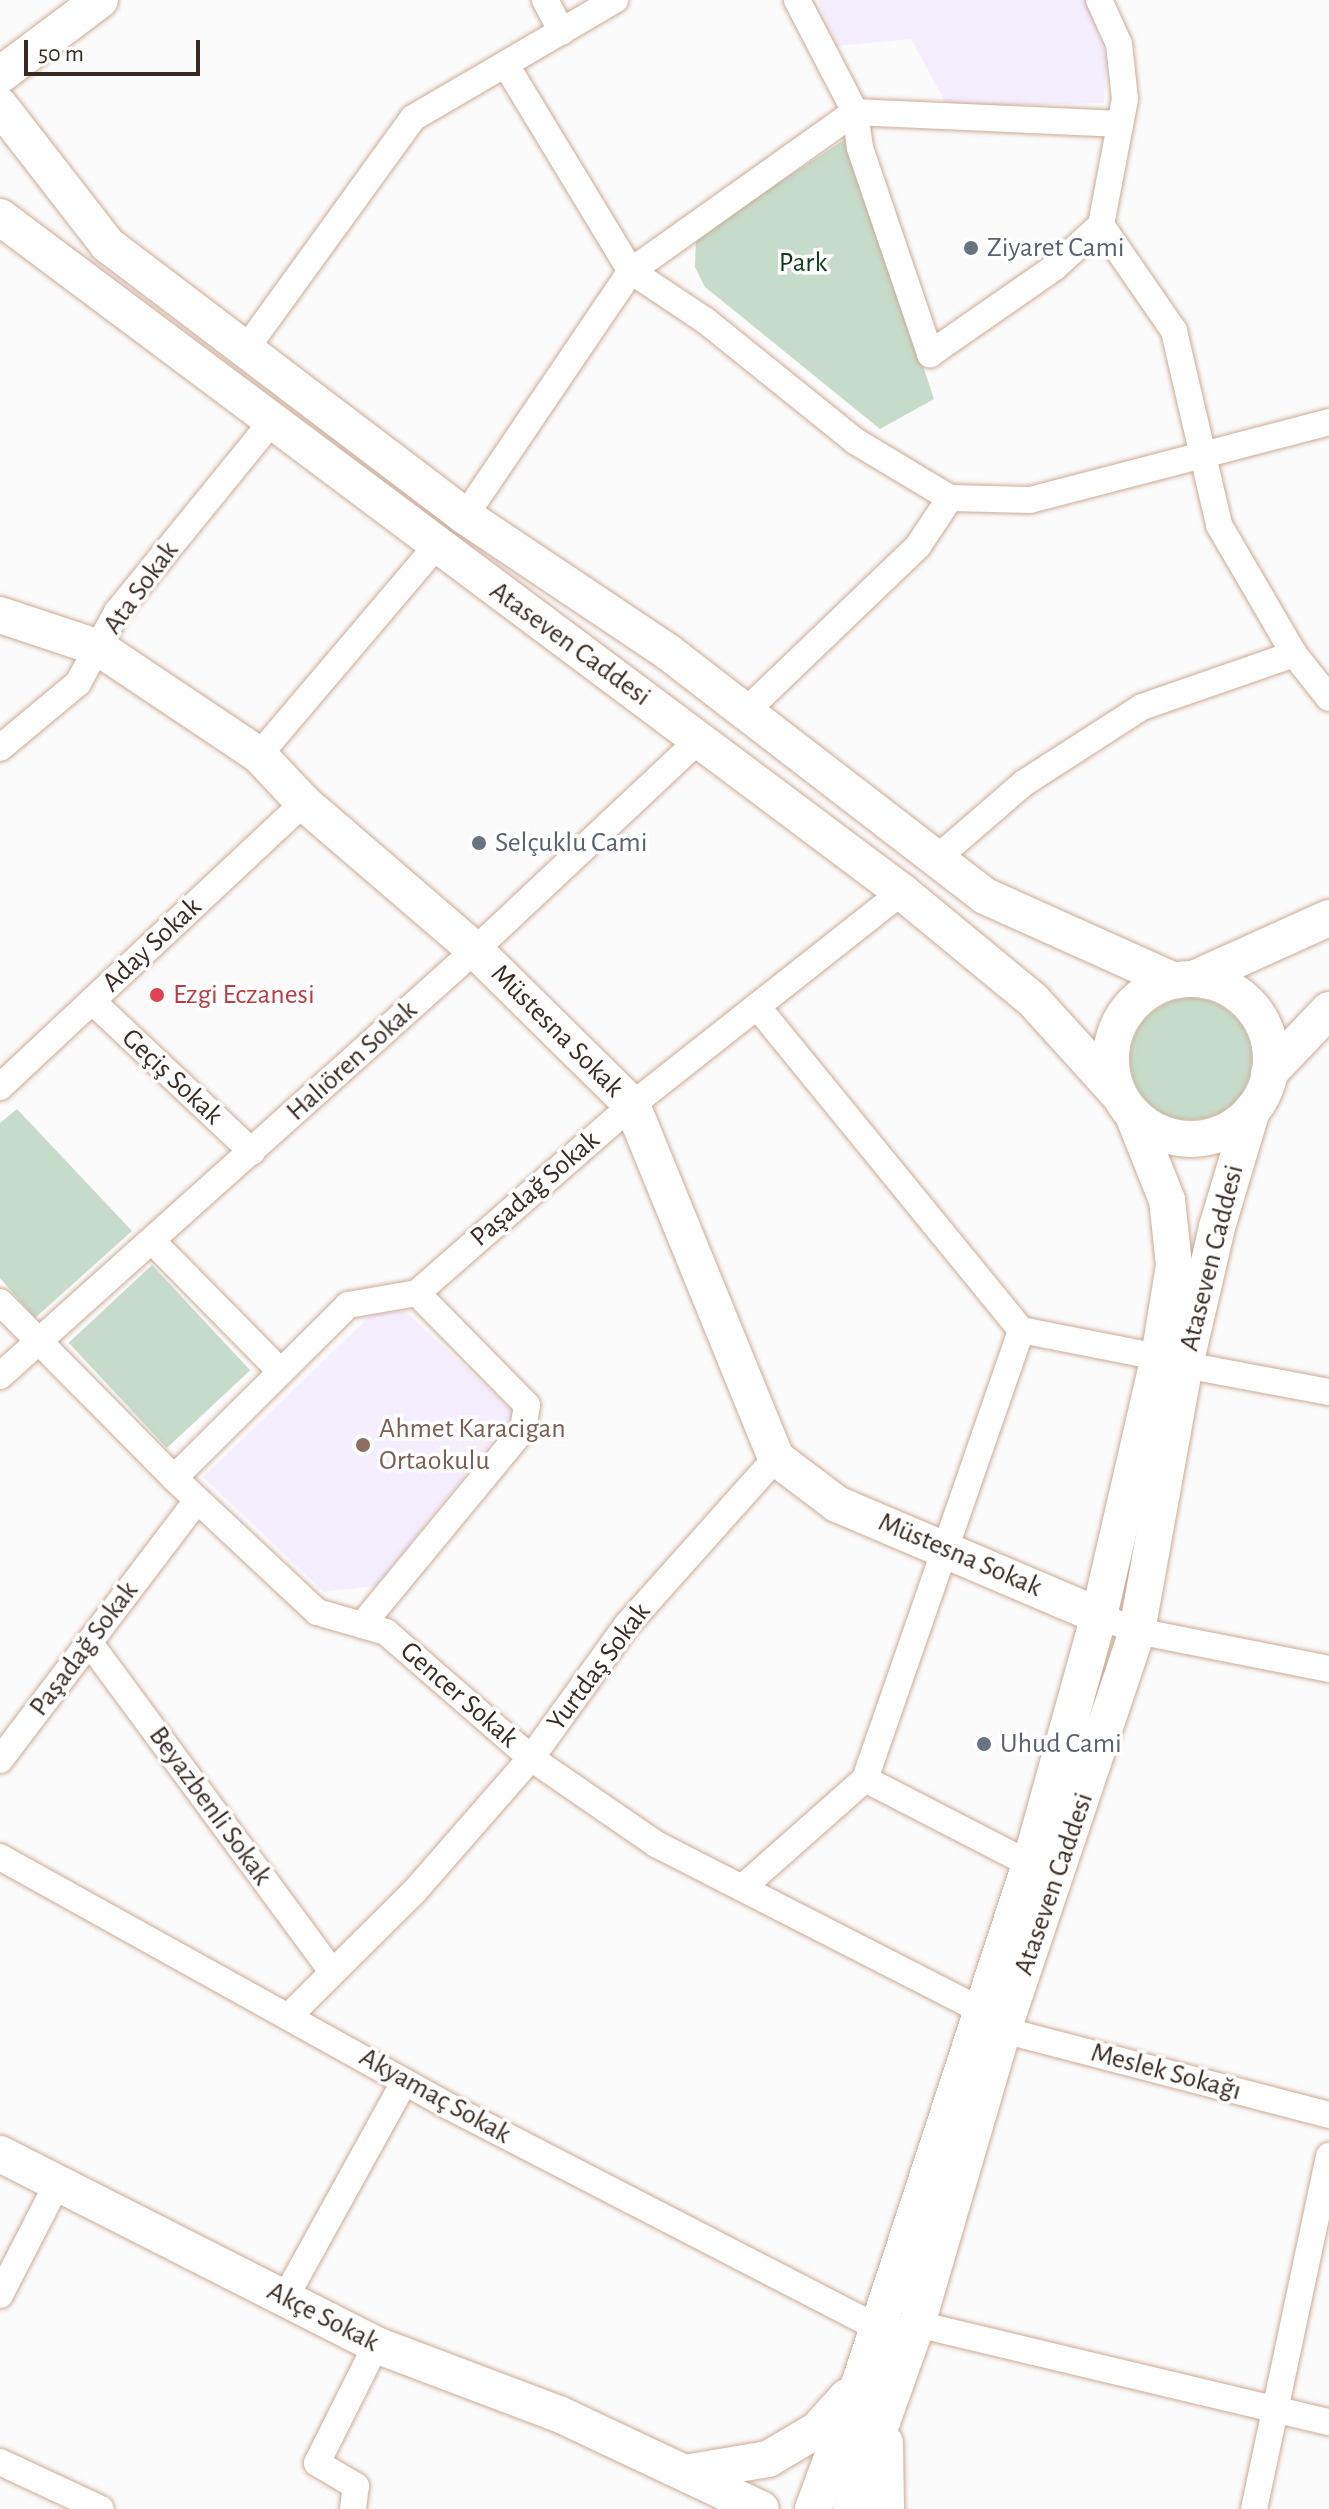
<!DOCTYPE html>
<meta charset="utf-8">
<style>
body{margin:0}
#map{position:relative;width:1329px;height:2509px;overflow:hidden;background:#fbfbfb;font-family:"Alegreya Sans",sans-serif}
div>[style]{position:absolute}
.education>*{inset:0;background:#f4eeff}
.green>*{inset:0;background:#c7dbca;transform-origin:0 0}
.round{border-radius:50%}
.roads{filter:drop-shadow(0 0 2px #cbab97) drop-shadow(0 0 2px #cbab97)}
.street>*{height:26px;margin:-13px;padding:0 13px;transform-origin:13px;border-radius:13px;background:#fff}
.secondary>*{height:36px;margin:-18px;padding:0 18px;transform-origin:18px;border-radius:18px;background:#fff}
.secondary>.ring{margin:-18px;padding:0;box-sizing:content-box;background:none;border:36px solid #fff;border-radius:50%}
.dots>*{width:22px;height:22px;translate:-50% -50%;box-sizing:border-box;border:4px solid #fff;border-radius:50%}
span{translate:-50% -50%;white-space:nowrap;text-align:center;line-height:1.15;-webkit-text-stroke:7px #fff;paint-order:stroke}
.worship-label{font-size:28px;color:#5b616d}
.left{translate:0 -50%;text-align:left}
.park-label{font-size:28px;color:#0e3d1e}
.street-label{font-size:28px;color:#382b23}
.health-label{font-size:28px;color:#be3a42}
.education-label{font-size:28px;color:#785e54}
.scale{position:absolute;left:24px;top:40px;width:176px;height:36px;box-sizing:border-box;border:4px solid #382b23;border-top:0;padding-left:10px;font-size:24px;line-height:28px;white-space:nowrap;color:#382b23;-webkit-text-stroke:6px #fff;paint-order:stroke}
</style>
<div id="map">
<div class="education">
<div style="clip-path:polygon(818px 0,1087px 0,1107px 61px,1104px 103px,948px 107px,911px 39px,837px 46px)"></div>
<div style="clip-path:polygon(405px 1311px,515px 1413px,376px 1586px,324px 1592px,203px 1477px,371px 1315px)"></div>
</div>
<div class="green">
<div style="clip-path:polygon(847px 138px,934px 399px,880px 429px,705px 287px,695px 267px,696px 237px)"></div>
<div class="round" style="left:1130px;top:998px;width:122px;height:122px"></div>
<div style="clip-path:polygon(17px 1109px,132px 1231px,35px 1318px,0 1278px,0 1123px)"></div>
<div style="left:152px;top:1265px;width:144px;height:114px;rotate:47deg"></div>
</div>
<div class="roads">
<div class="street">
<div style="left:545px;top:0;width:36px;rotate:62deg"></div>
<div style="left:797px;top:0;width:126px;rotate:62.6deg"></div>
<div style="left:855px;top:112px;width:36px;rotate:82deg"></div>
<div style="left:860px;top:148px;width:218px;rotate:71.2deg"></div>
<div style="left:930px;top:354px;width:152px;rotate:-34.8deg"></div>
<div style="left:1055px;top:267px;width:62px;rotate:-42.4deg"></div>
<div style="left:1099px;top:0;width:48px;rotate:65.6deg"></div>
<div style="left:1119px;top:44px;width:55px;rotate:83.8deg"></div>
<div style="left:1125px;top:99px;width:128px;rotate:100.8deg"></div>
<div style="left:1101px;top:225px;width:129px;rotate:55.4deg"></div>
<div style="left:1174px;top:331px;width:199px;rotate:76.9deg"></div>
<div style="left:1219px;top:525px;width:149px;rotate:59.8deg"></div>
<div style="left:1294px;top:654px;width:56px;rotate:51.5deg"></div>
<div style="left:506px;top:65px;width:241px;rotate:58.8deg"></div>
<div style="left:631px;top:271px;width:90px;rotate:33.7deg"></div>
<div style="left:706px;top:321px;width:191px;rotate:38.8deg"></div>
<div style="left:855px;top:441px;width:111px;rotate:31deg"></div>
<div style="left:950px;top:498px;width:80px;rotate:1.4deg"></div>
<div style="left:1030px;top:500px;width:309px;rotate:-14.6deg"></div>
<div style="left:245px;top:350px;width:286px;rotate:-54.1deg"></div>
<div style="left:413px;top:118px;width:234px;rotate:-30.3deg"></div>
<div style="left:465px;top:516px;width:296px;rotate:-55.9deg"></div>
<div style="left:631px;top:271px;width:275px;rotate:-35.4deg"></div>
<div style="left:855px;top:112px;width:265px;rotate:2.6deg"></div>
<div style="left:745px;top:712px;width:240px;rotate:-43.8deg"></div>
<div style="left:918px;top:546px;width:58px;rotate:-56.3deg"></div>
<div style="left:0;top:748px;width:102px;rotate:-39.8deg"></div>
<div style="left:78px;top:683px;width:81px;rotate:-61.2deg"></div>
<div style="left:117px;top:612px;width:249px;rotate:-50.9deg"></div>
<div style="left:259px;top:755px;width:274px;rotate:-49.7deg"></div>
<div style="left:936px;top:859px;width:116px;rotate:-40.8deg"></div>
<div style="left:1024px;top:783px;width:140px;rotate:-32.8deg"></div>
<div style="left:1142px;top:707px;width:161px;rotate:-19.2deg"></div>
<div style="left:92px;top:1001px;width:220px;rotate:43.3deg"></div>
<div style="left:0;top:1087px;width:416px;rotate:-43.1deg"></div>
<div style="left:153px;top:1242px;width:182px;rotate:45.4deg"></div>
<div style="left:0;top:1302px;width:247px;rotate:45.3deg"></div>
<div style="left:174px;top:1478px;width:196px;rotate:43.1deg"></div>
<div style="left:317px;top:1612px;width:72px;rotate:16.2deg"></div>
<div style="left:386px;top:1632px;width:192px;rotate:41deg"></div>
<div style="left:531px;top:1758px;width:152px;rotate:34.5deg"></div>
<div style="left:656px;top:1844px;width:364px;rotate:27.1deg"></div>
<div style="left:1021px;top:1330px;width:141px;rotate:11.1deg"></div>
<div style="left:1185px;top:1365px;width:147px;rotate:10.6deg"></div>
<div style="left:0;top:1376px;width:638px;rotate:-41.89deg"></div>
<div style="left:475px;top:950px;width:307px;rotate:-43.2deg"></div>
<div style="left:174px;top:1478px;width:245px;rotate:-44.8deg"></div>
<div style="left:348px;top:1305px;width:70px;rotate:-9.9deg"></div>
<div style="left:417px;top:1293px;width:286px;rotate:-41.2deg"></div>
<div style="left:632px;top:1105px;width:344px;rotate:-38.3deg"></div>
<div style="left:1099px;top:1616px;width:41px;rotate:21.5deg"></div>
<div style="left:1137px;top:1631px;width:196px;rotate:11.2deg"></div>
<div style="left:362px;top:1625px;width:253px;rotate:-50.5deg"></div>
<div style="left:523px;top:1430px;width:25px;rotate:-81deg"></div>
<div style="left:527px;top:1405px;width:157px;rotate:-134.5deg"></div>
<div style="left:89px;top:1642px;width:408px;rotate:53.6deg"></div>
<div style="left:0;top:1760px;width:326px;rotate:-52.8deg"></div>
<div style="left:865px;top:1779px;width:186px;rotate:27.3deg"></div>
<div style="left:0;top:1857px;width:515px;rotate:29.05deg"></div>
<div style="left:450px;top:2107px;width:479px;rotate:27.3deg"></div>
<div style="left:742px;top:1888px;width:164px;rotate:-41.5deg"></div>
<div style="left:865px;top:1779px;width:475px;rotate:-70.8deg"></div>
<div style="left:1021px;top:1330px;width:418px;rotate:-129.2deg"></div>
<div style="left:291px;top:2014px;width:173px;rotate:-44.8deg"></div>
<div style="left:414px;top:1892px;width:178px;rotate:-48.9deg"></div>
<div style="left:531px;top:1758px;width:164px;rotate:-54.2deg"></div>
<div style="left:627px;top:1625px;width:224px;rotate:-48.3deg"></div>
<div style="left:1003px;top:2030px;width:337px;rotate:14.6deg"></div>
<div style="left:0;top:2295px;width:125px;rotate:-62.8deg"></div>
<div style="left:285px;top:2298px;width:247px;rotate:-61.1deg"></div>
<div style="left:917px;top:2324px;width:423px;rotate:13.4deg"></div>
<div style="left:0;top:2462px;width:111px;rotate:25deg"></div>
<div style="left:353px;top:2509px;width:23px;rotate:-83deg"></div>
<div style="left:356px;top:2486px;width:45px;rotate:-149.5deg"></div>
<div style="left:317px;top:2463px;width:132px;rotate:-63.4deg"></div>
<div style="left:1254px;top:2509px;width:361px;rotate:-78deg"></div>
</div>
<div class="secondary">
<div style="left:0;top:75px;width:125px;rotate:-36.9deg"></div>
<div style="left:0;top:106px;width:176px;rotate:52.2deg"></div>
<div style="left:108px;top:245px;width:448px;rotate:37.2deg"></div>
<div style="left:465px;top:516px;width:244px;rotate:33.8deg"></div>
<div style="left:668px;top:652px;width:400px;rotate:37.6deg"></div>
<div style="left:985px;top:896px;width:205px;rotate:24.2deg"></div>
<div style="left:0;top:217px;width:1127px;rotate:36.81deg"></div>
<div style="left:902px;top:892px;width:170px;rotate:39.5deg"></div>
<div style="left:1033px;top:1000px;width:128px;rotate:47.8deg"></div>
<div style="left:0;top:615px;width:104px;rotate:18.4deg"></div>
<div style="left:99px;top:648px;width:192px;rotate:33.8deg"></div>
<div style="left:259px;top:755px;width:66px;rotate:46.8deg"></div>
<div style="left:304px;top:803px;width:225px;rotate:40.7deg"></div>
<div style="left:475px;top:950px;width:221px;rotate:44.6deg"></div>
<div style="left:632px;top:1105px;width:381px;rotate:67.8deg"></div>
<div style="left:776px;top:1458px;width:76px;rotate:37deg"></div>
<div style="left:837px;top:1504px;width:285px;rotate:23.1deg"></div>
<div style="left:1196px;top:978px;width:146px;rotate:-24.3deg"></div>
<div class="ring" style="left:1111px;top:979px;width:124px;height:124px"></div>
<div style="left:1269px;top:1073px;width:87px;rotate:-46.4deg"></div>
<div style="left:0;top:2154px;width:422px;rotate:26.9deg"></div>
<div style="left:376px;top:2345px;width:196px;rotate:20.7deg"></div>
<div style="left:559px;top:2414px;width:223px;rotate:25.2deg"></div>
<div style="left:885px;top:2443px;width:66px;rotate:89.1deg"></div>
<div style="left:691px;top:2472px;width:78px;rotate:-9.6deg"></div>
<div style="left:768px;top:2459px;width:57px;rotate:-30.6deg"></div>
<div style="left:817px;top:2430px;width:45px;rotate:-47.7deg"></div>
<div style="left:813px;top:2509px;width:142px;rotate:-69.8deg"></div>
<div style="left:862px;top:2376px;width:539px;rotate:-71.83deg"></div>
<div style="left:1030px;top:1864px;width:257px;rotate:-74.5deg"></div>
<div style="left:1099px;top:1616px;width:266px;rotate:-77deg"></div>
<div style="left:1159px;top:1357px;width:93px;rotate:-80.7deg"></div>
<div style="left:1174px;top:1265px;width:65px;rotate:-96.1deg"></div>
<div style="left:1167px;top:1200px;width:92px;rotate:-111.8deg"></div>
<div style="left:851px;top:2509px;width:196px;rotate:-70.4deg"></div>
<div style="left:917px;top:2324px;width:306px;rotate:-73.7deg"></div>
<div style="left:1003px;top:2030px;width:421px;rotate:-71.4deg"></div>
<div style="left:1137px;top:1631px;width:270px;rotate:-79.8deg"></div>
<div style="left:1185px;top:1365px;width:142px;rotate:-76.9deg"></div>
<div style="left:1217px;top:1227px;width:122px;rotate:-73.3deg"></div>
</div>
</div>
<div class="dots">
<div style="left:971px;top:248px;background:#6b7280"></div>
<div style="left:479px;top:843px;background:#6b7280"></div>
<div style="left:157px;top:995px;background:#e0444e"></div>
<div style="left:363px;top:1445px;background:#8d6e63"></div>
<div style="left:984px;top:1744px;background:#6b7280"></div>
</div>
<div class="worship-label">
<span class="left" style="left:987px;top:248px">Ziyaret Cami</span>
<span class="left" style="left:495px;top:843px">Selçuklu Cami</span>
<span class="left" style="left:1000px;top:1744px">Uhud Cami</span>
</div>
<div class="park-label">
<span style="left:803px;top:263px">Park</span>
</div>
<div class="street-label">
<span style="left:141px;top:588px;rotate:-54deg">Ata Sokak</span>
<span style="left:570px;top:644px;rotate:36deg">Ataseven Caddesi</span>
<span style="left:152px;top:945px;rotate:-43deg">Aday Sokak</span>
<span style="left:557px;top:1031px;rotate:45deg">Müstesna Sokak</span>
<span style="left:352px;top:1061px;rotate:-42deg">Halıören Sokak</span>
<span style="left:172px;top:1077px;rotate:43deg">Geçiş Sokak</span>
<span style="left:535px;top:1189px;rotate:-41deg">Paşadağ Sokak</span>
<span style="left:1212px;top:1258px;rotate:-76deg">Ataseven Caddesi</span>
<span style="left:960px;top:1555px;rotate:23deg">Müstesna Sokak</span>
<span style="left:84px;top:1649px;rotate:-53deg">Paşadağ Sokak</span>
<span style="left:599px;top:1667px;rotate:-53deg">Yurtdaş Sokak</span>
<span style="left:459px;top:1695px;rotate:41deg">Gencer Sokak</span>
<span style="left:210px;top:1806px;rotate:54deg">Beyazbenli Sokak</span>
<span style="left:1054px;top:1884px;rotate:-71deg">Ataseven Caddesi</span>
<span style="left:1166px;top:2072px;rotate:15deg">Meslek Sokağı</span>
<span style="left:435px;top:2096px;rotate:29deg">Akyamaç Sokak</span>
<span style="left:323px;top:2317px;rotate:27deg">Akçe Sokak</span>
</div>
<div class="health-label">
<span class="left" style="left:173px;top:995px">Ezgi Eczanesi</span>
</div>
<div class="education-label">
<span class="left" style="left:379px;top:1445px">Ahmet Karacigan<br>Ortaokulu</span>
</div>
<div class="scale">50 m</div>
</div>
